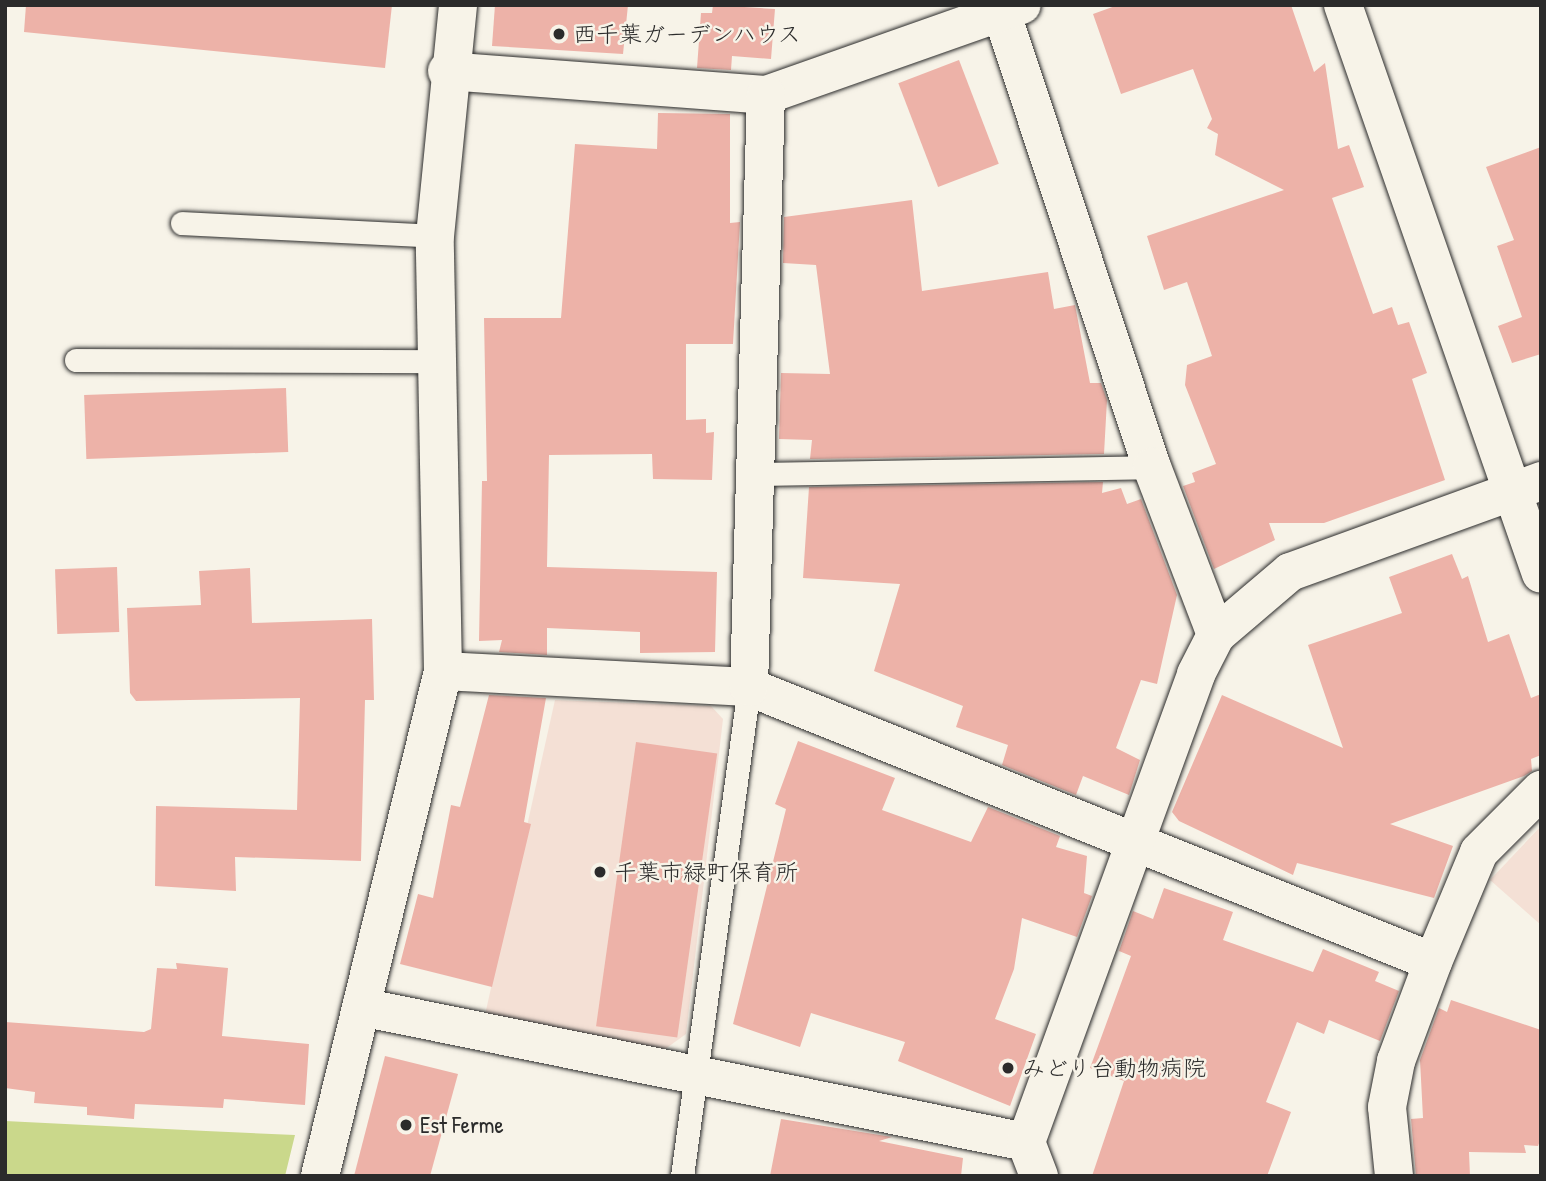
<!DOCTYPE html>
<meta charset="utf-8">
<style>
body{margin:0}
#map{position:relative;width:1546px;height:1181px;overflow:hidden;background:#f7f3e8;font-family:"Patrick Hand","Klee One",sans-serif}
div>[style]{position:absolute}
.built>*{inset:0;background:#f4e0d5}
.green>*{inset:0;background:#cad88b}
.building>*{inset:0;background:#edb2a8;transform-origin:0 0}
.roads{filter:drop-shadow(0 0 2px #2b2b2b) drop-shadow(0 0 2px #2b2b2b)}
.lane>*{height:23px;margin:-11.5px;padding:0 11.5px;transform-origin:11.5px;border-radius:11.5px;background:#f7f3e8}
.street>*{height:38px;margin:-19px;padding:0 19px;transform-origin:19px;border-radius:19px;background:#f7f3e8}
.secondary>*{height:38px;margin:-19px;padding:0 19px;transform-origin:19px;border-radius:19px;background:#f7f3e8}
.dots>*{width:19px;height:19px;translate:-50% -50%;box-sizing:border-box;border:4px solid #f7f3e8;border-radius:50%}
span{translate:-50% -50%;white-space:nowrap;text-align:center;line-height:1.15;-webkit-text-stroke:5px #f7f3e8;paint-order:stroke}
.poi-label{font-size:23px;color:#2b2b2b}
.left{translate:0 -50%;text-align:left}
.frame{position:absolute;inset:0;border:7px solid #2b2b2b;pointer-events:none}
</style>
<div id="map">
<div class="built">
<div style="clip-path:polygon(555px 700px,711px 706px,723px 719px,686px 1034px,661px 1052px,485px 1015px)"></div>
<div style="clip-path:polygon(1541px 826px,1541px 925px,1490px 880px)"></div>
</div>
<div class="green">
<div style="clip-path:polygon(5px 1121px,206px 1131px,295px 1135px,285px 1176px,5px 1176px)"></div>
</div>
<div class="building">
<div style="clip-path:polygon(26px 5px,392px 5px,385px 68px,24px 32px)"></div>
<div style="clip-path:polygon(495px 5px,628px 5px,623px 54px,492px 46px)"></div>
<div style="clip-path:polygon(713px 5px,775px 9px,771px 59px,732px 56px,731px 70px,697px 68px,701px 13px,712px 13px)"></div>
<div style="clip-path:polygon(1118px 5px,1291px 5px,1314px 72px,1325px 63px,1338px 149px,1349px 145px,1364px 187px,1332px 198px,1373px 314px,1392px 307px,1398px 325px,1409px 322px,1427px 373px,1412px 379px,1445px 480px,1324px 523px,1269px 523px,1275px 540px,1214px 569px,1183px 486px,1195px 482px,1192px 473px,1216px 464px,1185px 385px,1187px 365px,1212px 356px,1187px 282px,1164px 290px,1147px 236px,1284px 190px,1215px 155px,1218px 134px,1207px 128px,1212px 119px,1193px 69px,1121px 94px,1093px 14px)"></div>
<div style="left:959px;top:60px;width:111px;height:65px;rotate:69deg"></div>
<div style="clip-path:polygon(658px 113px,730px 114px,730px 223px,740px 222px,733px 344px,686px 344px,686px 420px,706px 419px,706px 433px,714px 432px,712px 480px,653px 479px,652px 454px,549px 455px,547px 567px,717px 572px,715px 652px,640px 653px,640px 632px,547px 628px,547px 655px,499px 652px,502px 640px,479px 641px,482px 481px,487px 481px,484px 318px,561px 318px,575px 144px,657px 149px)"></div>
<div style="clip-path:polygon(1541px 147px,1541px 354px,1512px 363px,1498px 326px,1522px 317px,1497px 246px,1514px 240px,1486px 167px)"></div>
<div style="clip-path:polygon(912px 200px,922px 291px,1048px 272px,1054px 309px,1075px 305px,1090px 383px,1101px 383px,1107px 400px,1104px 454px,810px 459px,812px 440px,779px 439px,781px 373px,830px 374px,816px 265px,783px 263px,784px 217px)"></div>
<div style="left:286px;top:388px;width:64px;height:202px;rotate:88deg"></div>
<div style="clip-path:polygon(1103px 482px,1102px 493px,1121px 488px,1127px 504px,1141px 499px,1177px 595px,1157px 684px,1141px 680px,1116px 748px,1140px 760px,1129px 795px,1083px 776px,1076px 795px,1002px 765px,1008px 745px,956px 727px,963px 706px,874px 671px,900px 584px,803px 578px,809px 487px)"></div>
<div style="clip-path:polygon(1452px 554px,1462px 579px,1468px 576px,1488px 642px,1509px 634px,1531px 698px,1541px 694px,1541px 755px,1531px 759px,1532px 771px,1524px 776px,1390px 824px,1453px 846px,1434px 898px,1297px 863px,1293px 875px,1179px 821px,1172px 812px,1222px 695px,1343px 748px,1308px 645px,1402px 613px,1389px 577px)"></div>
<div style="left:117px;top:567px;width:65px;height:62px;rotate:88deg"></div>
<div style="clip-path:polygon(250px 568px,252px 623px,372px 619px,374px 700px,365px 700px,361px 861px,235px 857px,236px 891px,155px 886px,156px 806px,297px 810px,300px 698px,136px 701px,130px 693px,127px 608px,201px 605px,199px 571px)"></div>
<div style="clip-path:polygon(489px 695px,546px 698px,524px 822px,531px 824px,492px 987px,400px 964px,418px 894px,433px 898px,451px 805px,460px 807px)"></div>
<div style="clip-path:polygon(798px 741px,895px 778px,882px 810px,971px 842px,988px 807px,1060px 836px,1056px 847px,1087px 856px,1084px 893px,1092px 896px,1077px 937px,1022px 918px,1014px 969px,995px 1019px,1036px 1034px,1010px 1106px,898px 1061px,905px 1042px,811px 1013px,800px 1047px,733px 1024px,786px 809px,775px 804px)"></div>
<div style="left:636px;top:742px;width:82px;height:287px;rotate:8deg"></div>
<div style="clip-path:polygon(1164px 888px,1233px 912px,1223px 940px,1313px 972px,1323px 949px,1379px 972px,1375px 981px,1399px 991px,1380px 1041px,1329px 1020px,1324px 1034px,1297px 1022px,1266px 1102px,1291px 1112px,1267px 1176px,1092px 1176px,1124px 1081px,1090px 1068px,1131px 956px,1119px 951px,1133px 911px,1153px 919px)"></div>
<div style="clip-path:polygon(176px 963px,228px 968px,222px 1036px,309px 1044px,305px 1105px,224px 1099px,223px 1108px,135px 1104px,134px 1119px,87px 1115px,87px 1107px,34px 1103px,35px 1092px,5px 1088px,5px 1022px,144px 1032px,151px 1029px,157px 968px,177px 969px)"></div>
<div style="clip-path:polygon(1451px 1000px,1541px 1030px,1541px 1138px,1538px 1146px,1524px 1145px,1526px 1153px,1469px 1152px,1470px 1176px,1416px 1176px,1411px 1119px,1423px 1118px,1420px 1060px,1439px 1008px,1447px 1012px)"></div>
<div style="clip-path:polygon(385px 1056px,458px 1074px,430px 1176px,354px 1176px)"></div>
<div style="clip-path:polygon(781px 1119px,892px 1137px,879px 1141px,963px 1158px,961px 1176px,770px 1176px)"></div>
</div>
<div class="roads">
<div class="lane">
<div style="left:182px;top:223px;width:253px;rotate:2.9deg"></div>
<div style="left:76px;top:360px;width:363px;rotate:0.2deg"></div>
<div style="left:756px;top:474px;width:396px;rotate:-1deg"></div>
<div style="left:682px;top:1176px;width:494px;rotate:-82.2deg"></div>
</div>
<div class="street">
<div style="left:999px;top:5px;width:487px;rotate:71.7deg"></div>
<div style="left:1152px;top:467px;width:180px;rotate:69.1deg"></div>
<div style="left:447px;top:71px;width:320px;rotate:4.3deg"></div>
<div style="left:766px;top:95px;width:271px;rotate:-19.4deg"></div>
<div style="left:443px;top:671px;width:306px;rotate:3deg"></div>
<div style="left:749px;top:687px;width:737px;rotate:21.9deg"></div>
<div style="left:749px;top:687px;width:592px;rotate:-88.36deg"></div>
<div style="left:361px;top:1007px;width:679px;rotate:11.48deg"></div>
<div style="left:320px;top:1176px;width:520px;rotate:-76.31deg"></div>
<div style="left:443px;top:671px;width:435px;rotate:-91.1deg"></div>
<div style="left:435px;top:236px;width:232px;rotate:-84.3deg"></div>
<div style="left:1039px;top:1176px;width:36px;rotate:-111deg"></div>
<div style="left:1026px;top:1142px;width:498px;rotate:-70deg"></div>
<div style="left:1196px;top:674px;width:44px;rotate:-62.9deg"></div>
<div style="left:1216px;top:635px;width:97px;rotate:-40.4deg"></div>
<div style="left:1290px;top:572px;width:267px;rotate:-19.9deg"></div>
<div style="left:1394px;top:1176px;width:69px;rotate:-95.8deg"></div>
<div style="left:1387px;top:1107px;width:47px;rotate:-78.9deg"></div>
<div style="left:1396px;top:1061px;width:106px;rotate:-69.5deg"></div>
<div style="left:1433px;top:962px;width:119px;rotate:-67.3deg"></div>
<div style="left:1479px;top:852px;width:88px;rotate:-45deg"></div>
</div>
<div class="secondary">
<div style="left:1343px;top:5px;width:602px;rotate:70.81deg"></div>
</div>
</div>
<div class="dots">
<div style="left:559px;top:34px;background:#2b2b2b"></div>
<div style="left:600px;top:872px;background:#2b2b2b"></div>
<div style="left:1008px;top:1068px;background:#2b2b2b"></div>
<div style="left:406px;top:1125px;background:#2b2b2b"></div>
</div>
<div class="poi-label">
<span class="left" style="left:573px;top:34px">西千葉ガーデンハウス</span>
<span class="left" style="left:614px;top:872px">千葉市緑町保育所</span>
<span class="left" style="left:1022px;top:1068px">みどり台動物病院</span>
<span class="left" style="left:420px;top:1125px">Est Ferme</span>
</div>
<div class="frame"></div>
</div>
